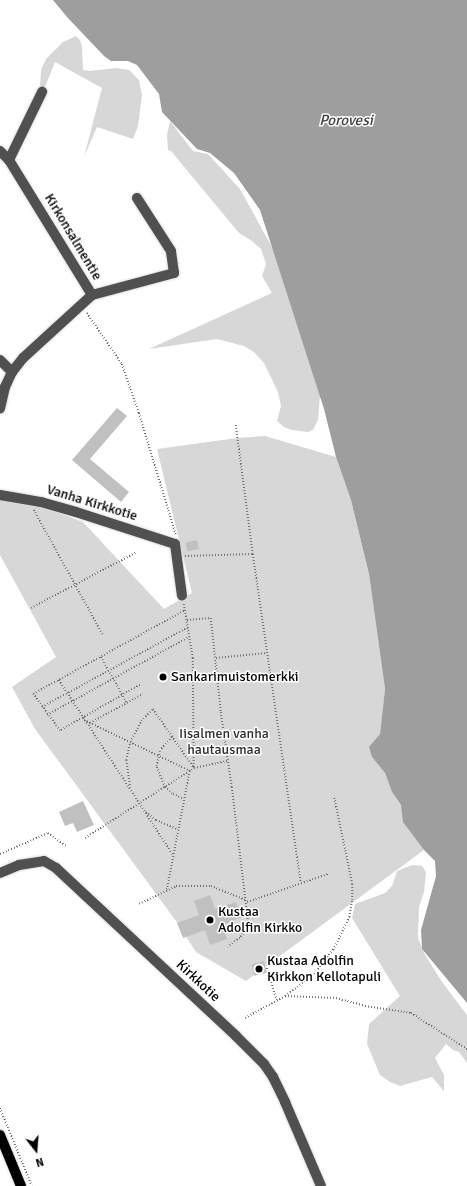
<!DOCTYPE html>
<style>
body{margin:0}
#map{position:relative;width:467px;height:1186px;overflow:hidden;background:#fff;font-family:Signika,sans-serif}
div>[style]{position:absolute}
.green>*{inset:0;background:#d7d7d7}
.water>*{inset:0;background:#9e9e9e}
.building>*{inset:0;background:#c0c0c0;transform-origin:0 0}
.path>*{height:1.5px;margin-top:-0.75px;transform-origin:0;background:repeating-linear-gradient(90deg,#727272 0 1px,transparent 0 3px)}
.roads{filter:drop-shadow(0 0 1px #dbdbdb) drop-shadow(0 0 1px #dbdbdb)}
.minor>*{height:10px;margin:-5px;padding:0 5px;transform-origin:5px;border-radius:5px;background:#505050}
.major>*{height:10px;margin:-5px;padding:0 5px;transform-origin:5px;border-radius:5px;background:#000}
.dots>*{width:11px;height:11px;translate:-50% -50%;box-sizing:border-box;border:2px solid #fff;border-radius:50%}
span{translate:-50% -50%;white-space:nowrap;text-align:center;line-height:1.15;-webkit-text-stroke:3px #fff;paint-order:stroke}
.street-label{font-size:14px;color:#000}
.poi-label{font-size:14px;color:#000}
.left{translate:0 -50%;text-align:left}
.park-label{font-size:14px;color:#2e2e2e}
.water-label{font-size:15px;color:#3f3f3f;font-style:italic}
.north{position:absolute;left:16px;top:1130px;width:40px;height:40px;-webkit-text-stroke:3px #fff;paint-order:stroke;rotate:163deg;font-size:11px;font-weight:700;line-height:16px;text-align:center;color:#000}
.north::after{content:'';display:block;margin:auto;width:14px;height:18px;background:#000;clip-path:polygon(50% 0,100% 100%,50% 72%,0 100%)}
</style>
<div id="map">
<div class="green">
<div style="clip-path:polygon(76px 36px,80px 40px,82px 47px,83px 70px,89px 71px,117px 68px,129px 70px,139px 80px,142px 95px,138px 126px,133px 139px,97px 127px,84px 157px,102px 88px,55px 62px,45px 87px,40px 87px,41px 70px,46px 59px,63px 42px)"></div>
<div style="clip-path:polygon(170px 121px,193px 151px,208px 154px,240px 189px,273px 249px,320px 395px,318px 420px,313px 430px,308px 432px,292px 430px,284px 427px,277px 421px,281px 406px,278px 392px,264px 363px,254px 352px,244px 346px,217px 339px,149px 349px,272px 293px,262px 276px,266px 264px,261px 249px,252px 241px,239px 233px,171px 151px,168px 150px,167px 135px)"></div>
<div style="clip-path:polygon(265px 436px,336px 457px,351px 500px,369px 574px,385px 689px,380px 734px,372px 757px,385px 773px,392px 792px,401px 805px,404px 822px,424px 850px,246px 981px,196px 952px,176px 921px,35px 729px,12px 687px,56px 657px,0 555px,0 500px,35px 504px,83px 522px,164px 609px,192px 593px,157px 449px,237px 438px)"></div>
<div style="clip-path:polygon(412px 865px,422px 866px,426px 872px,424px 892px,419px 907px,418px 938px,424px 953px,442px 982px,467px 1015px,467px 1063px,459px 1052px,453px 1050px,446px 1044px,435px 1058px,444px 1075px,444px 1091px,432px 1077px,400px 1086px,390px 1082px,380px 1075px,367px 1044px,369px 1024px,400px 996px,352px 918px,355px 904px,385px 893px,392px 886px,397px 871px)"></div>
</div>
<div class="water">
<div style="clip-path:polygon(53px 0,467px 0,467px 1003px,422px 949px,421px 930px,436px 876px,435px 861px,424px 850px,403px 822px,401px 805px,392px 792px,385px 773px,372px 757px,369px 747px,380px 734px,385px 689px,369px 574px,351px 500px,336px 457px,324px 409px,260px 210px,234px 173px,210px 153px,197px 149px,162px 112px,159px 94px,137px 65px,128px 61px,111px 61px,104px 56px,67px 17px)"></div>
</div>
<div class="building">
<div style="clip-path:polygon(117px 408px,127px 416px,90px 459px,129px 492px,121px 502px,72px 460px)"></div>
<div style="left:197px;top:540px;width:9px;height:12px;rotate:77deg"></div>
<div style="clip-path:polygon(83px 801px,94px 825px,77px 832px,73px 823px,65px 826px,59px 812px)"></div>
<div style="clip-path:polygon(210px 895px,215px 909px,236px 902px,242px 917px,222px 925px,227px 939px,210px 945px,205px 930px,183px 938px,177px 923px,199px 915px,194px 901px)"></div>
<div style="left:264px;top:961px;width:12px;height:13px;rotate:76deg"></div>
</div>
<div class="path">
<div style="left:87px;top:313px;width:62px;rotate:55.5deg"></div>
<div style="left:122px;top:364px;width:52px;rotate:70.9deg"></div>
<div style="left:139px;top:413px;width:127px;rotate:73.1deg"></div>
<div style="left:236px;top:425px;width:130px;rotate:82.5deg"></div>
<div style="left:253px;top:554px;width:332px;rotate:81.7deg"></div>
<div style="left:34px;top:510px;width:143px;rotate:61.1deg"></div>
<div style="left:185px;top:556px;width:68px;rotate:-1.7deg"></div>
<div style="left:184px;top:604px;width:55px;rotate:80.5deg"></div>
<div style="left:193px;top:658px;width:110px;rotate:89.5deg"></div>
<div style="left:31px;top:608px;width:118px;rotate:-27.9deg"></div>
<div style="left:187px;top:620px;width:24px;rotate:-5deg"></div>
<div style="left:211px;top:618px;width:95px;rotate:83.9deg"></div>
<div style="left:221px;top:712px;width:76px;rotate:81.7deg"></div>
<div style="left:232px;top:787px;width:141px;rotate:83.1deg"></div>
<div style="left:249px;top:927px;width:14px;rotate:129deg"></div>
<div style="left:240px;top:938px;width:15px;rotate:143deg"></div>
<div style="left:101px;top:657px;width:53px;rotate:60.5deg"></div>
<div style="left:216px;top:658px;width:51px;rotate:-5.6deg"></div>
<div style="left:59px;top:680px;width:209px;rotate:56.9deg"></div>
<div style="left:140px;top:685px;width:92px;rotate:150.1deg"></div>
<div style="left:60px;top:731px;width:46px;rotate:-126.1deg"></div>
<div style="left:33px;top:694px;width:174px;rotate:-28.9deg"></div>
<div style="left:42px;top:707px;width:166px;rotate:-28.7deg"></div>
<div style="left:47px;top:715px;width:162px;rotate:-28.8deg"></div>
<div style="left:84px;top:720px;width:118px;rotate:25.7deg"></div>
<div style="left:190px;top:771px;width:121px;rotate:100.9deg"></div>
<div style="left:90px;top:723px;width:60px;rotate:-28.7deg"></div>
<div style="left:172px;top:737px;width:18px;rotate:131deg"></div>
<div style="left:160px;top:751px;width:16px;rotate:101deg"></div>
<div style="left:157px;top:767px;width:22px;rotate:68deg"></div>
<div style="left:165px;top:787px;width:11px;rotate:41deg"></div>
<div style="left:173px;top:794px;width:12px;rotate:24deg"></div>
<div style="left:130px;top:788px;width:28px;rotate:-98deg"></div>
<div style="left:126px;top:760px;width:18px;rotate:-77deg"></div>
<div style="left:130px;top:742px;width:24px;rotate:-62deg"></div>
<div style="left:141px;top:721px;width:17px;rotate:-45deg"></div>
<div style="left:153px;top:709px;width:72px;rotate:55.2deg"></div>
<div style="left:146px;top:812px;width:13px;rotate:39deg"></div>
<div style="left:156px;top:820px;width:23px;rotate:23deg"></div>
<div style="left:85px;top:838px;width:130px;rotate:-32.7deg"></div>
<div style="left:194px;top:768px;width:35px;rotate:-12deg"></div>
<div style="left:0;top:854px;width:52px;rotate:-23.6deg"></div>
<div style="left:48px;top:833px;width:24px;rotate:36deg"></div>
<div style="left:247px;top:902px;width:86px;rotate:-19.1deg"></div>
<div style="left:139px;top:904px;width:41px;rotate:-25.9deg"></div>
<div style="left:176px;top:886px;width:35px"></div>
<div style="left:211px;top:886px;width:38px;rotate:22deg"></div>
<div style="left:267px;top:968px;width:34px;rotate:73deg"></div>
<div style="left:285px;top:996px;width:51px;rotate:2.2deg"></div>
<div style="left:336px;top:998px;width:30px;rotate:15deg"></div>
<div style="left:365px;top:1006px;width:47px;rotate:8.7deg"></div>
<div style="left:411px;top:1013px;width:67px;rotate:32.7deg"></div>
<div style="left:245px;top:1018px;width:46px;rotate:-28.8deg"></div>
<div style="left:285px;top:996px;width:36px;rotate:-37deg"></div>
<div style="left:314px;top:974px;width:31px;rotate:-52deg"></div>
<div style="left:333px;top:950px;width:37px;rotate:-64deg"></div>
<div style="left:349px;top:917px;width:17px;rotate:-80deg"></div>
<div style="left:352px;top:900px;width:16px;rotate:-90deg"></div>
<div style="left:352px;top:884px;width:88px;rotate:-101.8deg"></div>
<div style="left:0;top:1108px;width:84px;rotate:67.7deg"></div>
</div>
<div class="roads">
<div class="minor">
<div style="left:0;top:151px;width:13px;rotate:45deg"></div>
<div style="left:9px;top:160px;width:158px;rotate:58.4deg"></div>
<div style="left:92px;top:295px;width:93px;rotate:137.6deg"></div>
<div style="left:23px;top:358px;width:18px;rotate:128deg"></div>
<div style="left:12px;top:372px;width:17px;rotate:115deg"></div>
<div style="left:5px;top:387px;width:22px;rotate:103deg"></div>
<div style="left:9px;top:160px;width:76px;rotate:-64.1deg"></div>
<div style="left:92px;top:295px;width:85px;rotate:-15deg"></div>
<div style="left:174px;top:273px;width:22px;rotate:-98deg"></div>
<div style="left:171px;top:251px;width:63px;rotate:-122.7deg"></div>
<div style="left:0;top:360px;width:17px;rotate:45deg"></div>
<div style="left:0;top:495px;width:42px;rotate:9.7deg"></div>
<div style="left:41px;top:502px;width:36px;rotate:16deg"></div>
<div style="left:76px;top:512px;width:104px;rotate:17.9deg"></div>
<div style="left:175px;top:544px;width:52px;rotate:82.3deg"></div>
<div style="left:0;top:873px;width:21px;rotate:-23deg"></div>
<div style="left:19px;top:865px;width:25px;rotate:-9deg"></div>
<div style="left:44px;top:861px;width:14px;rotate:30deg"></div>
<div style="left:56px;top:868px;width:246px;rotate:43deg"></div>
<div style="left:236px;top:1036px;width:40px;rotate:45deg"></div>
<div style="left:264px;top:1064px;width:16px;rotate:55deg"></div>
<div style="left:273px;top:1077px;width:28px;rotate:64deg"></div>
<div style="left:285px;top:1102px;width:91px;rotate:66.8deg"></div>
</div>
<div class="major">
<div style="left:0;top:1135px;width:55px;rotate:67.6deg"></div>
</div>
</div>
<div class="dots">
<div style="left:163px;top:677px;background:#000"></div>
<div style="left:210px;top:920px;background:#000"></div>
<div style="left:259px;top:969px;background:#000"></div>
</div>
<div class="street-label">
<span style="left:73px;top:237px;rotate:59deg">Kirkonsalmentie</span>
<span style="left:92px;top:503px;rotate:17deg">Vanha Kirkkotie</span>
<span style="left:198px;top:981px;rotate:43deg">Kirkkotie</span>
</div>
<div class="poi-label">
<span class="left" style="left:171px;top:677px">Sankarimuistomerkki</span>
<span class="left" style="left:218px;top:920px">Kustaa<br>Adolfin Kirkko</span>
<span class="left" style="left:267px;top:969px">Kustaa Adolfin<br>Kirkkon Kellotapuli</span>
</div>
<div class="park-label">
<span style="left:224px;top:742px">Iisalmen vanha<br>hautausmaa</span>
</div>
<div class="water-label">
<span style="left:346px;top:121px">Porovesi</span>
</div>
<div class="north">N</div>
</div>
